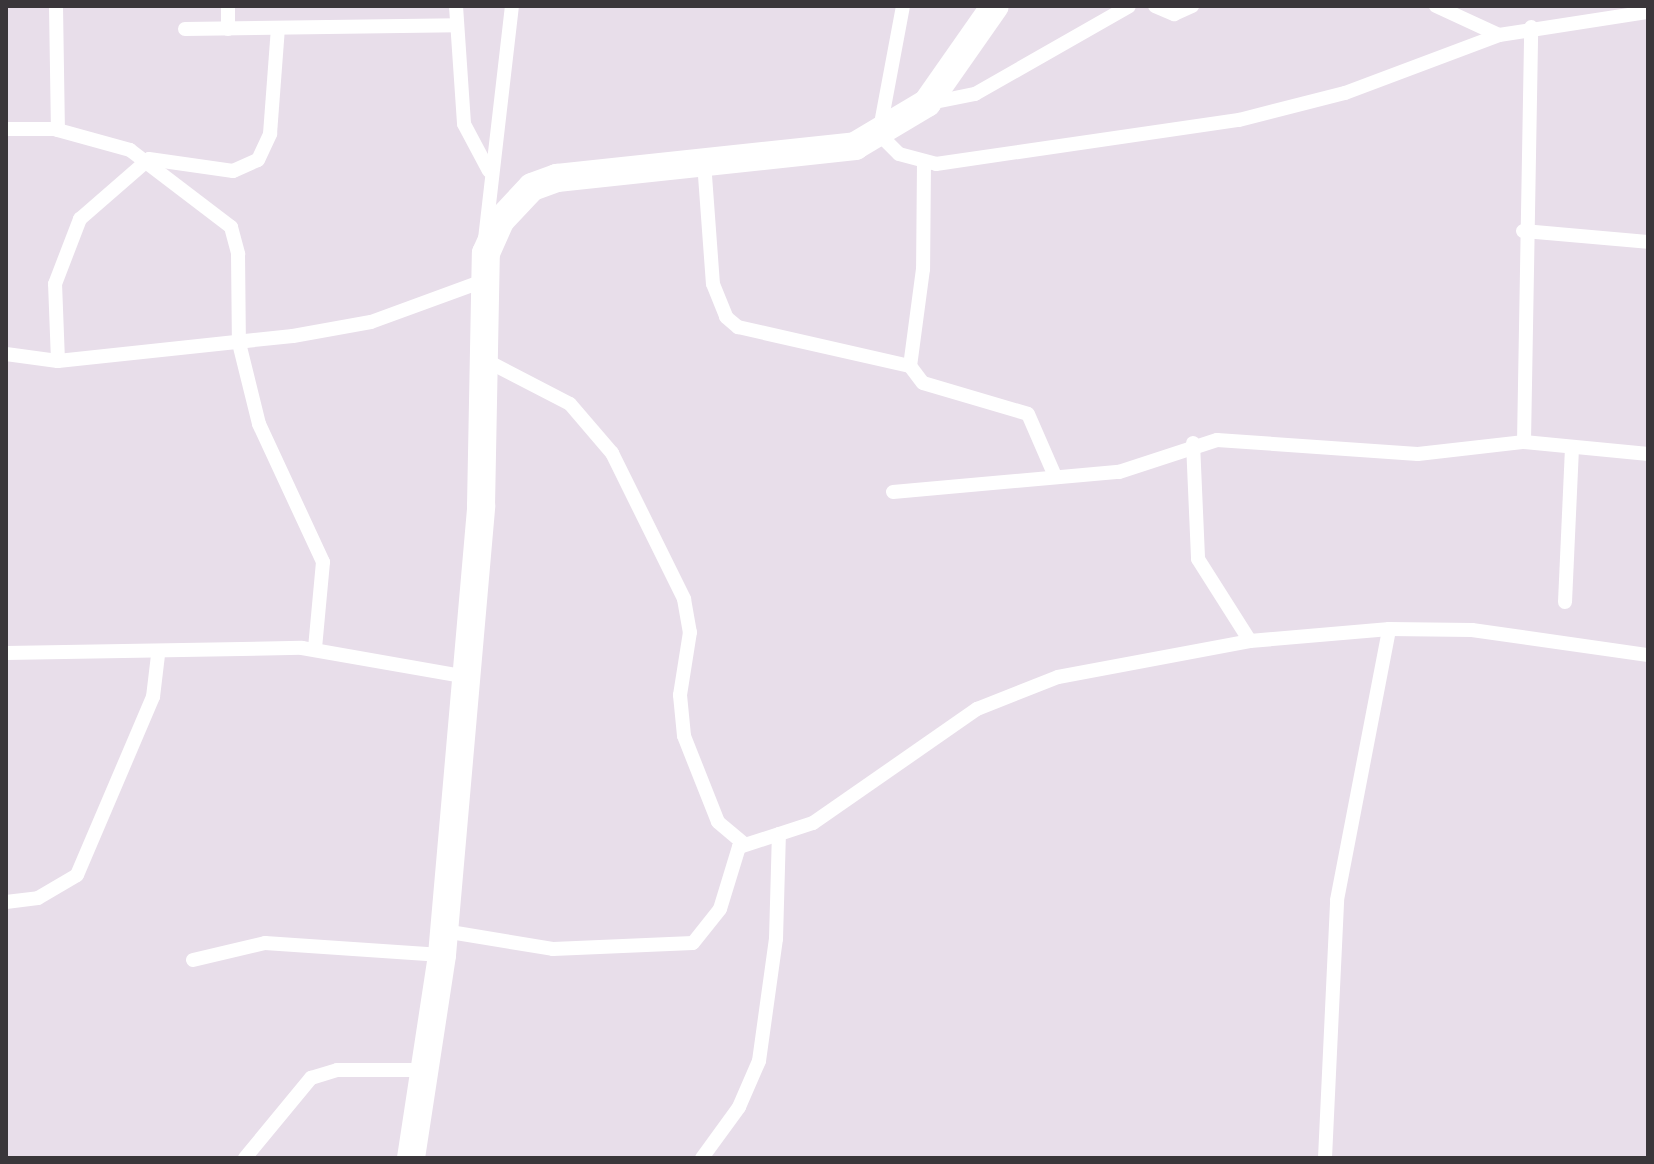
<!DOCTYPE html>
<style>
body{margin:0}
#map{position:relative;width:1654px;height:1164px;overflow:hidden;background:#e8deea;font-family:Mulish,sans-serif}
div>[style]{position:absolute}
.street>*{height:14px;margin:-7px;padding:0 7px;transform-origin:7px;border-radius:7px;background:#fff}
.highway>*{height:28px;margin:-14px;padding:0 14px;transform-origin:14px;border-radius:14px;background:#fff}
span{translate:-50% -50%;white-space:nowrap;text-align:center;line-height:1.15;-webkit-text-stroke:8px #f5ebf7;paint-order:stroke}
.frame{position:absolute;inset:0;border:8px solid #3a363a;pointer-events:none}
</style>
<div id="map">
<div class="street">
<div style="left:56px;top:6px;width:124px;rotate:89.1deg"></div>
<div style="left:228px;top:6px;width:23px;rotate:90deg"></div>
<div style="left:456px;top:6px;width:118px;rotate:86.1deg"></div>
<div style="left:464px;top:124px;width:53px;rotate:62deg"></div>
<div style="left:903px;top:6px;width:130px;rotate:100.6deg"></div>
<div style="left:879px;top:134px;width:28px;rotate:45deg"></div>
<div style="left:899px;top:154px;width:38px;rotate:15deg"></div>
<div style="left:936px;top:164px;width:306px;rotate:-8.3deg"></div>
<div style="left:1239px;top:120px;width:109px;rotate:-14.3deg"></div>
<div style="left:1345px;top:93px;width:165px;rotate:-20.6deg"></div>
<div style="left:1499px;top:35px;width:151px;rotate:-8.8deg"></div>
<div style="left:1155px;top:6px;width:21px;rotate:23deg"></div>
<div style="left:1174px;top:14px;width:20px;rotate:-24deg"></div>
<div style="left:1436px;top:6px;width:69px;rotate:24.7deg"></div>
<div style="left:185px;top:29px;width:272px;rotate:-0.8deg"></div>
<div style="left:930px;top:103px;width:46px;rotate:-11.3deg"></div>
<div style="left:975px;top:94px;width:177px;rotate:-29.7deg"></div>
<div style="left:6px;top:129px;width:48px"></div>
<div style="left:54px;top:129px;width:79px;rotate:15.4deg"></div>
<div style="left:130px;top:150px;width:127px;rotate:37.3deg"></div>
<div style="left:231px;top:227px;width:28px;rotate:75deg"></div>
<div style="left:238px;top:254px;width:89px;rotate:89.4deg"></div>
<div style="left:239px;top:343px;width:83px;rotate:76.1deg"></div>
<div style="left:259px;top:424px;width:152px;rotate:65.1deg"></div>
<div style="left:323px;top:562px;width:87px;rotate:95.3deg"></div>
<div style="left:704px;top:162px;width:122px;rotate:85.8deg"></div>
<div style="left:713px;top:284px;width:35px;rotate:68deg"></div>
<div style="left:726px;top:317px;width:16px;rotate:40deg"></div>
<div style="left:738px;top:327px;width:176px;rotate:12.8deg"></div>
<div style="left:924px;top:162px;width:107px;rotate:90.5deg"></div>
<div style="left:923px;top:269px;width:98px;rotate:97.6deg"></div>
<div style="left:910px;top:366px;width:21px;rotate:53deg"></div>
<div style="left:923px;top:383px;width:109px;rotate:16.4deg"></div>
<div style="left:1028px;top:414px;width:68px;rotate:66.5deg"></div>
<div style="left:1523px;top:231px;width:125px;rotate:5deg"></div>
<div style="left:485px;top:239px;width:235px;rotate:-83.4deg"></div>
<div style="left:6px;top:354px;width:52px;rotate:7.7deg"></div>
<div style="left:58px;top:361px;width:236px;rotate:-6.1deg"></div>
<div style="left:293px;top:336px;width:79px;rotate:-10.2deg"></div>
<div style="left:371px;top:322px;width:119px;rotate:-20.1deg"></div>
<div style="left:58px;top:361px;width:77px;rotate:-92.2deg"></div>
<div style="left:55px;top:284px;width:70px;rotate:-69deg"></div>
<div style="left:80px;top:219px;width:91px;rotate:-41deg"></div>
<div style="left:149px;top:159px;width:85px;rotate:8.1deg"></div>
<div style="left:233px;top:171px;width:27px;rotate:-24deg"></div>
<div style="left:258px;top:160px;width:29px;rotate:-65deg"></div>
<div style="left:270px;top:134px;width:106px;rotate:-85.7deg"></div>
<div style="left:489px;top:362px;width:91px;rotate:27.4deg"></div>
<div style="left:570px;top:404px;width:65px;rotate:49.4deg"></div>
<div style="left:612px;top:453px;width:163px;rotate:63.7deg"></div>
<div style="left:684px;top:599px;width:34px;rotate:80deg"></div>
<div style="left:690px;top:632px;width:64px;rotate:99deg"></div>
<div style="left:680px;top:695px;width:41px;rotate:84.4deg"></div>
<div style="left:684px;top:736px;width:92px;rotate:68.4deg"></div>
<div style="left:718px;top:822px;width:34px;rotate:40deg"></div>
<div style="left:1524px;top:442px;width:415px;rotate:-89deg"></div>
<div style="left:1193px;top:443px;width:116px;rotate:87.5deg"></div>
<div style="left:1198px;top:559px;width:97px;rotate:57.6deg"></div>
<div style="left:893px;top:492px;width:227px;rotate:-5.1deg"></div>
<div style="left:1119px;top:472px;width:103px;rotate:-18.1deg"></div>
<div style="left:1217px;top:440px;width:201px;rotate:4deg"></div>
<div style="left:1418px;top:454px;width:107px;rotate:-6.5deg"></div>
<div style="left:1524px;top:442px;width:125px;rotate:5.5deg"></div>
<div style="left:1565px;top:602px;width:154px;rotate:-87.4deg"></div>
<div style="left:6px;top:653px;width:296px;rotate:-1deg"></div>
<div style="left:302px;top:648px;width:163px;rotate:9.9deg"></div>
<div style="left:6px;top:902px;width:32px;rotate:-7deg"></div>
<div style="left:38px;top:898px;width:45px;rotate:-30.5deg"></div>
<div style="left:77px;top:875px;width:194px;rotate:-66.9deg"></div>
<div style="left:153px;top:697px;width:42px;rotate:-83.2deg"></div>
<div style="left:444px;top:931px;width:110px;rotate:9.4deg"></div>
<div style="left:553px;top:949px;width:140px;rotate:-2.5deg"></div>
<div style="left:693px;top:943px;width:43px;rotate:-51.5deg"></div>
<div style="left:720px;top:909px;width:65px;rotate:-73deg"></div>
<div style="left:739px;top:847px;width:78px;rotate:-18deg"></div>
<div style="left:813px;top:823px;width:200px;rotate:-34.8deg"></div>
<div style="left:977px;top:709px;width:87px;rotate:-21.6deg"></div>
<div style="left:1058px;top:677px;width:195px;rotate:-10.6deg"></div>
<div style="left:1250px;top:641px;width:140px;rotate:-4.9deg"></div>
<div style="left:1389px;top:629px;width:83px;rotate:0.7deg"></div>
<div style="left:1472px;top:630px;width:178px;rotate:8.1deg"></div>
<div style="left:193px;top:960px;width:74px;rotate:-13.3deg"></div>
<div style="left:265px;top:943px;width:177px;rotate:3.9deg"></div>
<div style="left:245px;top:1158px;width:104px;rotate:-50.5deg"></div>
<div style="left:311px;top:1078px;width:27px;rotate:-17deg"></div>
<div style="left:337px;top:1070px;width:88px"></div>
<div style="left:702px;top:1158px;width:63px;rotate:-54deg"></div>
<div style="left:739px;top:1107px;width:50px;rotate:-66.5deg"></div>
<div style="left:759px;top:1061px;width:123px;rotate:-82.1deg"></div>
<div style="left:776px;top:939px;width:105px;rotate:-88.4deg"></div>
<div style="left:1325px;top:1158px;width:258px;rotate:-87.3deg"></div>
<div style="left:1337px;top:900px;width:276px;rotate:-79.1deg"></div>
</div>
<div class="highway">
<div style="left:411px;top:1158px;width:205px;rotate:-81.3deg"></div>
<div style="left:442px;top:955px;width:451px;rotate:-85deg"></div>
<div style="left:481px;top:506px;width:253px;rotate:-88.9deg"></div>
<div style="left:486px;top:253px;width:36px;rotate:-66deg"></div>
<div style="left:501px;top:220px;width:45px;rotate:-46.8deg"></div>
<div style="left:532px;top:187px;width:27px;rotate:-20deg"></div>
<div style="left:557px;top:178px;width:300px;rotate:-6.1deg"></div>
<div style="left:855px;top:146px;width:84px;rotate:-30.8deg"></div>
<div style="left:927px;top:103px;width:118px;rotate:-55deg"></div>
</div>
<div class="frame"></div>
</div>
